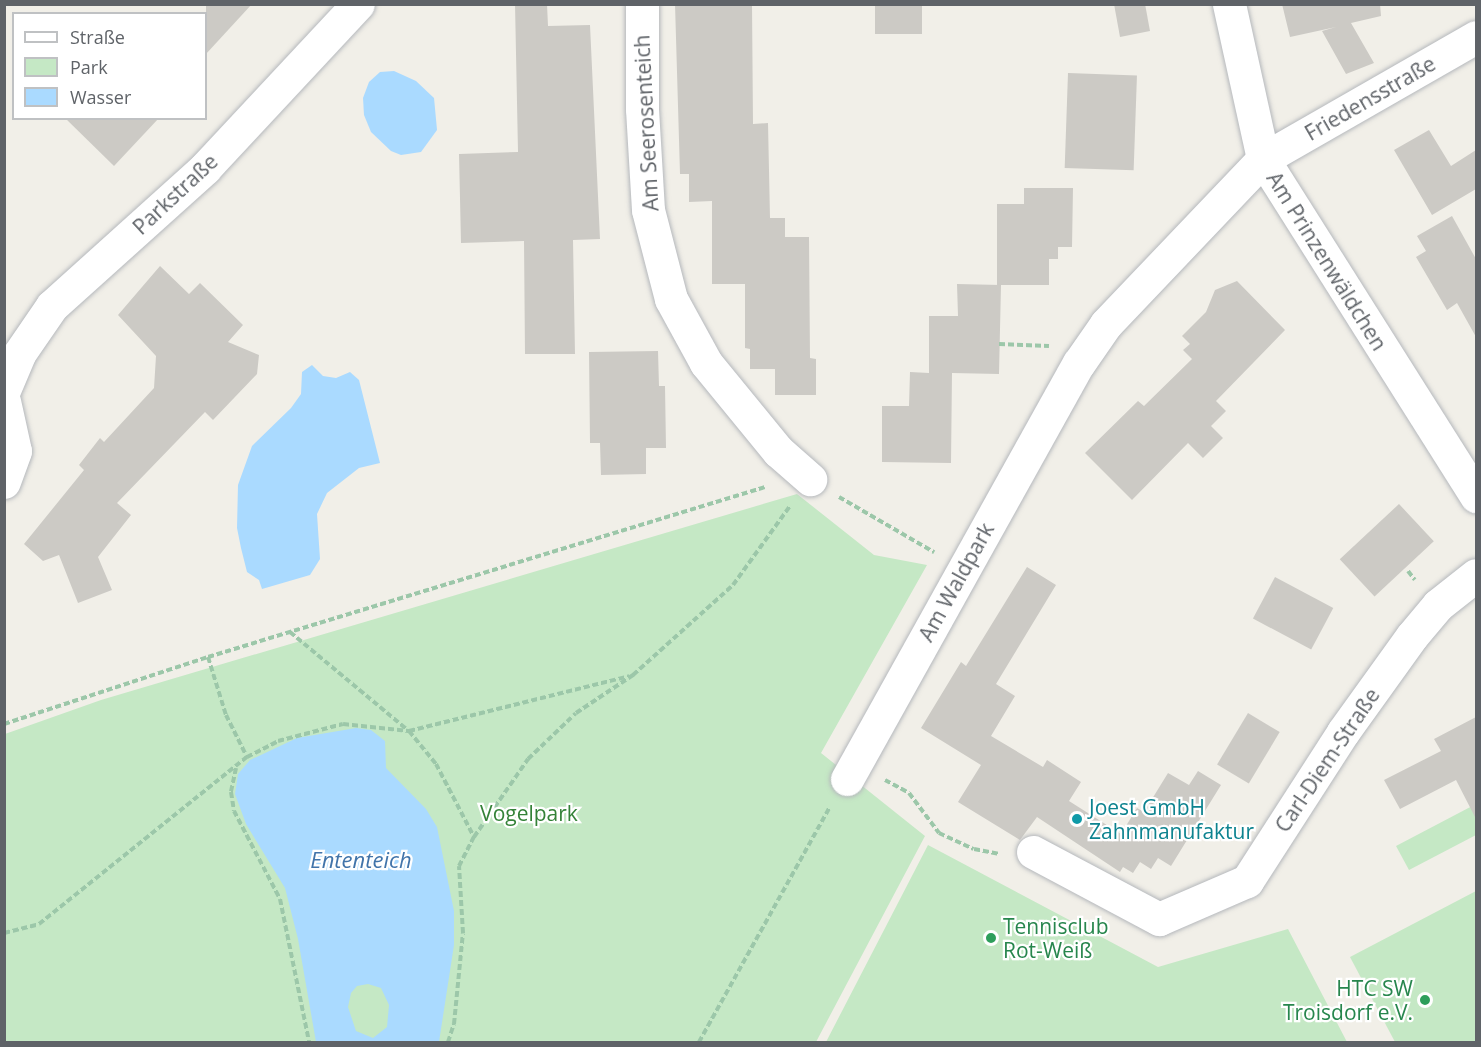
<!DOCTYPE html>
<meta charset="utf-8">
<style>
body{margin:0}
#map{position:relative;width:1481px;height:1047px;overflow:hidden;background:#f1efe8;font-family:"Open Sans",sans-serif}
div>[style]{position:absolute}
.green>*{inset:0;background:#c5e8c5}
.water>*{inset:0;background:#aadaff}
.building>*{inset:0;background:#cccac5;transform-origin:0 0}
.path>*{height:4px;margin-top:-2px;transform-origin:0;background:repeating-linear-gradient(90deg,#9cc7a9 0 6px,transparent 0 9px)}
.roads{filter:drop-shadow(0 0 2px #b5b8bc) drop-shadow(0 0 2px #b5b8bc)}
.minor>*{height:33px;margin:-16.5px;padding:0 16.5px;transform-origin:16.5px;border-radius:16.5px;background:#fff}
.dots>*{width:16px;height:16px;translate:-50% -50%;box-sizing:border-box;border:3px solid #fff;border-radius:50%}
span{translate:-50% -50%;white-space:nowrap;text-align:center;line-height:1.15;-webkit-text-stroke:4.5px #fff;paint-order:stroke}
.street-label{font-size:21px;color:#5f6368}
.culture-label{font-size:21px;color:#0d838f}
.left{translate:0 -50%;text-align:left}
.park-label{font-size:21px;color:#348238}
.leisure-label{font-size:21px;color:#27864d}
.right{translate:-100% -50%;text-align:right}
.water-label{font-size:22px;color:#4174aa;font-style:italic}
.frame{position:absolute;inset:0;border:6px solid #5f6368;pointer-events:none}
.legend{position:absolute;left:12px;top:12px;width:195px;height:108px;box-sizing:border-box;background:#fff;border:2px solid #bfc1c3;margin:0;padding:8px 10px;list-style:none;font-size:18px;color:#5f6368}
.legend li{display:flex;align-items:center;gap:12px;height:30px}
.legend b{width:30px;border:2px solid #bfc1c3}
</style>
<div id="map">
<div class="green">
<div style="clip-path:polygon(797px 494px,874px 555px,927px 565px,821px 753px,925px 836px,816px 1042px,5px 1042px,5px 734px,101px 700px)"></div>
<div style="clip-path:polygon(1476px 804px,1476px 835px,1409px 870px,1396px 846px)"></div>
<div style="clip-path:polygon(928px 845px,1158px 967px,1288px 929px,1347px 1042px,826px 1042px)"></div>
<div style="clip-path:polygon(1476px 891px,1476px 1042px,1395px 1042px,1350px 957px)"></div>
</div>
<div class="water">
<div style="clip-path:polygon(394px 71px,416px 81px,434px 98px,437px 130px,421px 152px,401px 155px,391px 151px,371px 132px,364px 115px,363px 98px,369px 82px,380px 72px)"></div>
<div style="clip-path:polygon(312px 365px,323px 376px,336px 378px,350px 372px,359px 380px,380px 463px,359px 468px,327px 493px,317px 514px,320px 559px,310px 575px,262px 589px,259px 580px,247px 572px,241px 548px,237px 528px,238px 485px,252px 446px,291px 408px,301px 394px,302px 372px)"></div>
<div style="clip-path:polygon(evenodd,356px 728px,371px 730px,385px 741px,386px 768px,426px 809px,437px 827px,454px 911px,454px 945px,439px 1042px,316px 1042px,298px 939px,285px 888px,246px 824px,235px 794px,238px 774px,250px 760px,297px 738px,356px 728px,368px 984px,381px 988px,389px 1005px,387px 1027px,373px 1038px,356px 1031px,348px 1007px,351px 993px,357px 986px,368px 984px)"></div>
</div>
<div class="building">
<div style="clip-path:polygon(206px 4px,252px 4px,206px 54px)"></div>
<div style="clip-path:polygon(515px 4px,547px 4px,548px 26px,590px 25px,600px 239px,573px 240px,575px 354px,525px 354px,524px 241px,461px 243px,459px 154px,518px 152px)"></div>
<div style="clip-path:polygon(675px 4px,752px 4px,753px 124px,768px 123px,770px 218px,785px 218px,785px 237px,809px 237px,810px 358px,816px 359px,816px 395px,775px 395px,775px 369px,750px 369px,750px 349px,745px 348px,745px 284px,712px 284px,712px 201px,689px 202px,689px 174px,680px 174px)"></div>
<div style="left:875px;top:4px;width:47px;height:30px"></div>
<div style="clip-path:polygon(1114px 4px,1145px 4px,1150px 31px,1120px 37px)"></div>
<div style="clip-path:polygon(1282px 4px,1380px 4px,1381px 16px,1351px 23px,1374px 63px,1346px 74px,1322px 31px,1336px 27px,1290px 37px)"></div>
<div style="left:1068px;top:73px;width:69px;height:95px;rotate:2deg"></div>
<div style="clip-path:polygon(65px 118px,159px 118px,114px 166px)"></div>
<div style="clip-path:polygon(1429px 130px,1451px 166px,1476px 150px,1476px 189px,1432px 215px,1394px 150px)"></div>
<div style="clip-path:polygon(1024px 188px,1073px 188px,1072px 247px,1058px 247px,1058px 259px,1049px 259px,1049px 285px,997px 285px,997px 204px,1024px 204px)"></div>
<div style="clip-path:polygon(1452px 216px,1476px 259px,1476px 337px,1457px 303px,1447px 310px,1416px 257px,1426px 251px,1417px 236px)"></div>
<div style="clip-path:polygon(160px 266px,189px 294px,200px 283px,243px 325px,228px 342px,259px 355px,257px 374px,213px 420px,205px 412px,117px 503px,131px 515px,98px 557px,112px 590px,78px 603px,59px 555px,43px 561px,24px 544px,84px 470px,79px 465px,100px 438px,104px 442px,154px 388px,156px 356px,118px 315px)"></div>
<div style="clip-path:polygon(1237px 281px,1285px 330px,1216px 401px,1226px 411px,1211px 426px,1223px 438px,1203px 458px,1188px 443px,1132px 500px,1085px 453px,1138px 401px,1144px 406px,1192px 359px,1183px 350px,1190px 344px,1182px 336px,1206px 312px,1215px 290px)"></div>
<div style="clip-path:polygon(957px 284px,1001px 285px,999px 374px,952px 373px,951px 463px,882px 462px,882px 406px,909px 406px,910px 372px,929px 373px,929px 316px,958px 316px)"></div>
<div style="clip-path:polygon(658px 351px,659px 386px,665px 386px,666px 448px,646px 448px,646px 474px,601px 475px,600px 443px,590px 443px,589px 352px)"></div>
<div style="left:1399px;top:504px;width:51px;height:81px;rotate:47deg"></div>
<div style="clip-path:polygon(1027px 567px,1056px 585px,996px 684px,1015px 696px,991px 736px,1043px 767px,1047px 760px,1081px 782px,1069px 801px,1121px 834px,1137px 808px,1144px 812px,1168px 773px,1189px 785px,1198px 771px,1221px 785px,1171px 866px,1158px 858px,1151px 869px,1140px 862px,1133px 873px,1123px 867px,1120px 872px,1037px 817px,1020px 840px,958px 802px,981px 765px,921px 728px,961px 662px,966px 666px)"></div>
<div style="left:1275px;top:577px;width:66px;height:47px;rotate:28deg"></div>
<div style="left:1248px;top:713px;width:37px;height:60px;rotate:31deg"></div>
<div style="clip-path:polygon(1476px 717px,1476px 819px,1456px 780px,1400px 809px,1384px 780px,1441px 751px,1434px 739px)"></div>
</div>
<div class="path">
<div style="left:999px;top:344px;width:50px;rotate:2.3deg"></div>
<div style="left:839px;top:497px;width:110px;rotate:30.1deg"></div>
<div style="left:1408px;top:571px;width:11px;rotate:52deg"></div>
<div style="left:290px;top:632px;width:155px;rotate:39.8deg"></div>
<div style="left:409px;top:731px;width:43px;rotate:50.7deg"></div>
<div style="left:436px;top:764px;width:82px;rotate:62.5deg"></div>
<div style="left:208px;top:657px;width:61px;rotate:72.8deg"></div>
<div style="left:226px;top:715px;width:47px;rotate:63.4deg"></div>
<div style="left:4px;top:724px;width:215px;rotate:-18.2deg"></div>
<div style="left:208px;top:657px;width:582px;rotate:-16.97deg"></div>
<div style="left:236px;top:768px;width:25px;rotate:102deg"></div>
<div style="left:231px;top:792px;width:19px;rotate:81deg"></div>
<div style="left:234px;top:811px;width:99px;rotate:62.4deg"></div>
<div style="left:280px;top:899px;width:146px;rotate:78.5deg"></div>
<div style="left:885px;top:780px;width:27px;rotate:28deg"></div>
<div style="left:909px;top:793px;width:50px;rotate:53.1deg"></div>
<div style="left:939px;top:833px;width:38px;rotate:25deg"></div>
<div style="left:974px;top:849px;width:26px;rotate:11deg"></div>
<div style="left:4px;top:933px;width:36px;rotate:-14deg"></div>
<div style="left:39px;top:924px;width:267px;rotate:-38.8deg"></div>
<div style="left:247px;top:757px;width:35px;rotate:-27deg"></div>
<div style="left:278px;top:741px;width:67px;rotate:-14.7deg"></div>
<div style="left:343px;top:724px;width:66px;rotate:6.1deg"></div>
<div style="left:409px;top:731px;width:227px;rotate:-14deg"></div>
<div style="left:448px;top:1042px;width:19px;rotate:-72deg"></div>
<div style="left:454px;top:1024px;width:91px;rotate:-84.4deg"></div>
<div style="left:463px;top:933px;width:67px;rotate:-93.4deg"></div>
<div style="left:459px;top:866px;width:33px;rotate:-63deg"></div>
<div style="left:474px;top:837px;width:95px;rotate:-55.3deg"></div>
<div style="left:528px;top:759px;width:66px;rotate:-43.8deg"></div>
<div style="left:576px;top:713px;width:69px;rotate:-33.7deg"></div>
<div style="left:633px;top:675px;width:135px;rotate:-42deg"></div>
<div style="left:733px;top:585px;width:97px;rotate:-54.2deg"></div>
<div style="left:699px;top:1042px;width:269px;rotate:-60.9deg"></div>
</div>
<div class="roads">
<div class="minor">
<div style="left:642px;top:4px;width:105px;rotate:90deg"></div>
<div style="left:642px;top:109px;width:101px;rotate:86.6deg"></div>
<div style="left:648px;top:210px;width:92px;rotate:75.5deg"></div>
<div style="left:671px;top:299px;width:73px;rotate:61.3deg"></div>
<div style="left:706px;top:363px;width:114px;rotate:50.7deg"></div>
<div style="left:778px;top:451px;width:43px;rotate:41.2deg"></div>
<div style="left:1229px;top:4px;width:159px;rotate:77.6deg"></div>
<div style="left:1263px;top:159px;width:399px;rotate:57.7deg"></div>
<div style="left:4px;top:390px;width:39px;rotate:-67deg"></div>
<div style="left:19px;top:354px;width:58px;rotate:-55.5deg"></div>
<div style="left:52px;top:306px;width:206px;rotate:-42deg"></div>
<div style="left:205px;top:168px;width:224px;rotate:-47deg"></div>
<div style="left:4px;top:401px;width:51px;rotate:77.6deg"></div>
<div style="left:15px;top:451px;width:33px;rotate:110deg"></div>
<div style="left:847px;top:779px;width:476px;rotate:-60.9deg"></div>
<div style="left:1079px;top:363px;width:47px;rotate:-55.3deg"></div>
<div style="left:1106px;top:324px;width:228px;rotate:-46.4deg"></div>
<div style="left:1263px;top:159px;width:245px;rotate:-29.8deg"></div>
<div style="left:1033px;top:852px;width:143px;rotate:28deg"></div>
<div style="left:1159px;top:919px;width:96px;rotate:-23.4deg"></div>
<div style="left:1247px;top:881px;width:177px;rotate:-57.2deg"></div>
<div style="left:1343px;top:732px;width:118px;rotate:-54.3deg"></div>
<div style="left:1412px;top:636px;width:40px;rotate:-50deg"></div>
<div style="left:1438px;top:605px;width:48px;rotate:-38.3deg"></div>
</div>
</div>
<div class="dots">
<div style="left:1077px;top:819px;background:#0f9aa8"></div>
<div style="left:991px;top:938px;background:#2e9e5b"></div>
<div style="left:1425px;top:1000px;background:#2e9e5b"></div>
</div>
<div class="street-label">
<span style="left:1370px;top:98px;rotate:-30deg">Friedensstraße</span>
<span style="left:646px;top:123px;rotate:-93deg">Am Seerosenteich</span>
<span style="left:175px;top:194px;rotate:-43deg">Parkstraße</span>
<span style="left:1327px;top:261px;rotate:58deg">Am Prinzenwäldchen</span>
<span style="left:956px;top:582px;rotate:-61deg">Am Waldpark</span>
<span style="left:1327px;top:760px;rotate:-56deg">Carl-Diem-Straße</span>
</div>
<div class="culture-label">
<span class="left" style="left:1089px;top:819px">Joest GmbH<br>Zahnmanufaktur</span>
</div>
<div class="park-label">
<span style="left:529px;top:813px">Vogelpark</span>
</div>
<div class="leisure-label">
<span class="left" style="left:1003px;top:938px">Tennisclub<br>Rot-Weiß</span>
<span class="right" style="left:1413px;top:1000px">HTC SW<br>Troisdorf e.V.</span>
</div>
<div class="water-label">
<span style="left:361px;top:860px">Ententeich</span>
</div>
<div class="frame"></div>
<ul class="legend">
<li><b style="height:8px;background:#fff"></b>Straße</li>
<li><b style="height:16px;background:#c5e8c5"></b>Park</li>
<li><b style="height:16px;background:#aadaff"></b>Wasser</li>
</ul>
</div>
